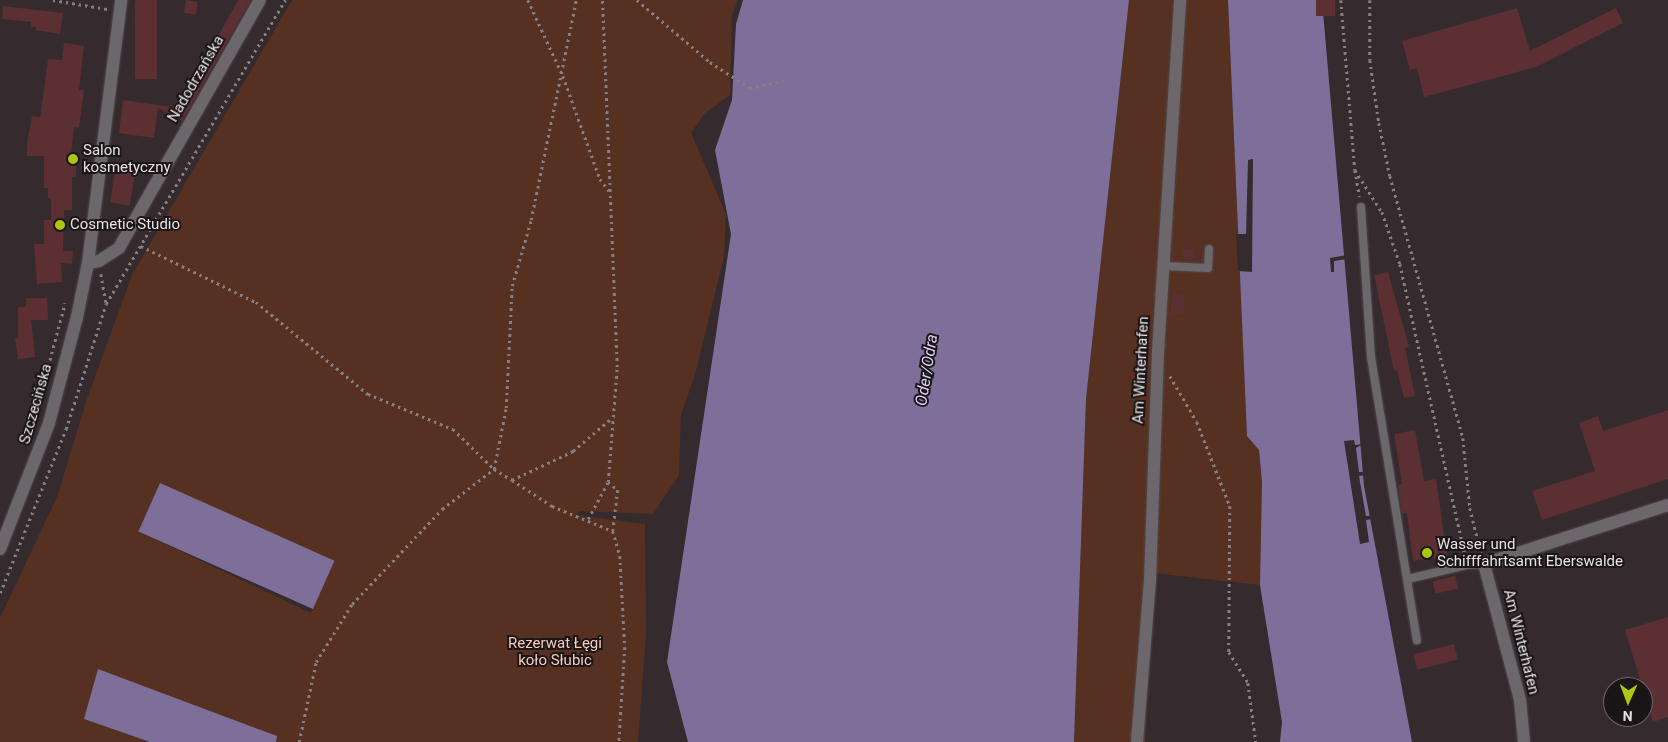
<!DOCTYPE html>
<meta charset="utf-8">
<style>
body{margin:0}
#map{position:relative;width:1668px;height:742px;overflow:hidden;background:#352b2f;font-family:Roboto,sans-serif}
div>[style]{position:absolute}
.green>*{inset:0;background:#563122}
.water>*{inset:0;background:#7d6f99;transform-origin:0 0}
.pier>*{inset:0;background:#352b2f}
.building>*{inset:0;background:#5c2f32;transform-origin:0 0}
.path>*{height:2.5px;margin-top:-1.25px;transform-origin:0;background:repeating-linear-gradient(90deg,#877f82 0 2.5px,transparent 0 6.5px)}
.roads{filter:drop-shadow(0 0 1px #52484c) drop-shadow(0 0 1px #52484c)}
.lane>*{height:8px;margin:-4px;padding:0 4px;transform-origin:4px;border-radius:4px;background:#6b676b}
.street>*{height:12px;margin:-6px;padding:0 6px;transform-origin:6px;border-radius:6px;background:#6b676b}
.dots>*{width:14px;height:14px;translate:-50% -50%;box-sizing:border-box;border:2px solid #1a1517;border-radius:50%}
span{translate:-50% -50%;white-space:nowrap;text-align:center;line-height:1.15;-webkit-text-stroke:4px #1a1517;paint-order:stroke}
.street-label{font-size:15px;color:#e9e2e4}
.poi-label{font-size:15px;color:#e9e2e4}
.left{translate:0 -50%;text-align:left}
.park-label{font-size:15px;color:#f9cbba}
.water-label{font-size:16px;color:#ded1fa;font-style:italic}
.north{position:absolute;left:1603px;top:677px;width:50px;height:50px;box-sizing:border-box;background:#1a1517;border:1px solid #6d6769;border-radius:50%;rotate:182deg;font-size:14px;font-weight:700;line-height:20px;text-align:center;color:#e9e2e4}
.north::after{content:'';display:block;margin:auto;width:18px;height:22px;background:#acc611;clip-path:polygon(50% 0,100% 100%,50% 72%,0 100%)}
</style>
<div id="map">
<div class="green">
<div style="clip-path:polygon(evenodd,292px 0,738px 0,732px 15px,730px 95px,705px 113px,691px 133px,726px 214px,724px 256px,695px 375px,681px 414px,679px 475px,653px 514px,580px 511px,576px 515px,645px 524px,646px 633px,638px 742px,276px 742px,277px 737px,84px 719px,150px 742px,0 742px,0 618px,57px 497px,87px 399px,132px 275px,292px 0,160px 484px,334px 561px,311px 613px,140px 532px,160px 484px)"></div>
<div style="clip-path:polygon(1129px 0,1228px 0,1247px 435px,1259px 450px,1262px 482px,1260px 585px,1154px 573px,1145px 742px,1074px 742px,1086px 399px)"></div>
</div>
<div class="water">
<div style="clip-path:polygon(743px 0,1129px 0,1086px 399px,1074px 742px,688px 742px,667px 662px,731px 234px,715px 150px,732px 100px,736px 24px)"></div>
<div style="clip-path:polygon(1228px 0,1322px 0,1364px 486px,1412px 742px,1280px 742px,1282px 722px,1260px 585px,1262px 482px,1259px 450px,1247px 436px)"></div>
<div style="left:160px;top:483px;width:191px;height:53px;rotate:24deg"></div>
<div style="clip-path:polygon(98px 669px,277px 736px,276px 742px,150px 742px,84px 719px)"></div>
</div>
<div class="pier">
<div style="clip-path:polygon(1253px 159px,1252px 272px,1238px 271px,1236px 234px,1246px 234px,1248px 160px)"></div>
<div style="clip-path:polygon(1347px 255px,1347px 259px,1334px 261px,1334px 272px,1331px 272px,1330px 258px)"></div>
<div style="clip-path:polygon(1354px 440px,1355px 445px,1363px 444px,1356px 448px,1359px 472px,1365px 472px,1365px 475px,1359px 476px,1366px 516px,1372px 516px,1372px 519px,1366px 520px,1369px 542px,1360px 544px,1344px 441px)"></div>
</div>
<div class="building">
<div style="left:135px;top:0;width:22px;height:79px"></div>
<div style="left:186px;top:0;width:12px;height:13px;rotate:9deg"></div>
<div style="clip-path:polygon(238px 0,251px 0,182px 121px,158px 108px,154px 138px,119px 133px,123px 100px,179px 108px)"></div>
<div style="left:1316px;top:0;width:19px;height:16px"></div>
<div style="clip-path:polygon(3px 6px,63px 13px,60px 34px,36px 30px,36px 27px,31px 27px,31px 22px,2px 19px)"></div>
<div style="clip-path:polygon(1517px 8px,1530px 51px,1616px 8px,1623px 23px,1536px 67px,1424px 97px,1417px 68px,1410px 70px,1402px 41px)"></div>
<div style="clip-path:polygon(64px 43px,84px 46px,79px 90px,84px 90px,79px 128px,74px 127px,71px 154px,76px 154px,76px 177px,72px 177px,72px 210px,64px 210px,63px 251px,73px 251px,72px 264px,61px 263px,62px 282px,37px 284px,34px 244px,44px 244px,44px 220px,51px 220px,51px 198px,48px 198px,48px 188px,44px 188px,44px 156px,27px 156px,27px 143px,32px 116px,40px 117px,41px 112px,48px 59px,62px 60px)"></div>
<div style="left:116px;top:165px;width:20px;height:38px;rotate:9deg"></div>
<div style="left:1183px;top:249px;width:12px;height:10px"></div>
<div style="clip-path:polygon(1388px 272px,1409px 347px,1405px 348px,1415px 396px,1404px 398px,1397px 370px,1394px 371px,1374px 275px)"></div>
<div style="left:1172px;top:294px;width:13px;height:20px;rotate:4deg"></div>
<div style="clip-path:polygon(26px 298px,47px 298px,48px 320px,31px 320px,35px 357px,18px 359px,15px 338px,18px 338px,18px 307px,26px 307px)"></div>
<div style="clip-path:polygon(1668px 410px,1668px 479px,1542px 520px,1532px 491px,1595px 471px,1579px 423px,1598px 416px,1603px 431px)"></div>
<div style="clip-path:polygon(1415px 430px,1424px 481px,1436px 479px,1447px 556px,1413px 561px,1407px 513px,1402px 514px,1398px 485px,1402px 484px,1394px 434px)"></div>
<div style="left:1455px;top:576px;width:13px;height:23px;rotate:77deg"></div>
<div style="clip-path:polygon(1668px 617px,1668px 717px,1653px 722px,1625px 630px)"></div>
<div style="left:1454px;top:644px;width:16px;height:42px;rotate:76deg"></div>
</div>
<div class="path">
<div style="left:53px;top:0;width:55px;rotate:9.5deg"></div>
<div style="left:528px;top:0;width:84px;rotate:65.3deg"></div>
<div style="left:563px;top:76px;width:109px;rotate:70.2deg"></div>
<div style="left:600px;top:179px;width:15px;rotate:53deg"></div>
<div style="left:637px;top:0;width:96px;rotate:40.3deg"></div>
<div style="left:710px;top:62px;width:48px;rotate:33deg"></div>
<div style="left:750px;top:88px;width:35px;rotate:-13deg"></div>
<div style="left:1341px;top:0;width:171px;rotate:85.3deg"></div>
<div style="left:1355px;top:170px;width:27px;rotate:80deg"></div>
<div style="left:1370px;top:0;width:60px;rotate:90deg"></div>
<div style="left:1370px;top:60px;width:64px;rotate:81.9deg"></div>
<div style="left:1379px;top:123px;width:54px;rotate:78.3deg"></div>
<div style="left:1390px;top:176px;width:272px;rotate:74.4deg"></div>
<div style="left:1463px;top:438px;width:70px;rotate:84.3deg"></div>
<div style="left:1470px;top:508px;width:46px;rotate:76.3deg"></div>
<div style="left:1355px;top:170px;width:50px;rotate:57.3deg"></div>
<div style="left:1382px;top:212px;width:55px;rotate:70.9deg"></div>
<div style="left:1400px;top:264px;width:298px;rotate:77.4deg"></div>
<div style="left:141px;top:246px;width:128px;rotate:26deg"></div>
<div style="left:256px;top:302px;width:145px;rotate:39.4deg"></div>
<div style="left:368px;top:394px;width:92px;rotate:22.4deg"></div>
<div style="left:453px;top:429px;width:57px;rotate:44.3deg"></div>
<div style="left:494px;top:469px;width:21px;rotate:31deg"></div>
<div style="left:512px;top:480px;width:48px;rotate:33deg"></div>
<div style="left:552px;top:506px;width:66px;rotate:22.3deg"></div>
<div style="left:101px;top:274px;width:29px;rotate:80deg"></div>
<div style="left:1170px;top:376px;width:53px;rotate:59.6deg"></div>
<div style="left:1197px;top:422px;width:90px;rotate:68.6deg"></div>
<div style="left:1230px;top:506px;width:146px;rotate:90.4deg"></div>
<div style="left:1229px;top:652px;width:36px;rotate:58deg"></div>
<div style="left:1248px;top:683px;width:60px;rotate:82.3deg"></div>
<div style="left:33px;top:423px;width:124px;rotate:-75.1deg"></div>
<div style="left:512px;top:480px;width:68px;rotate:-25.4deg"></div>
<div style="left:573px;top:451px;width:52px;rotate:-40.4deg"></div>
<div style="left:608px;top:482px;width:13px;rotate:39deg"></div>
<div style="left:618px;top:490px;width:41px;rotate:97deg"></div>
<div style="left:613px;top:531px;width:26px;rotate:74deg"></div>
<div style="left:620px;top:556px;width:91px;rotate:86.9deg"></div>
<div style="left:625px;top:647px;width:95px;rotate:93.6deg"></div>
<div style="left:588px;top:519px;width:42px;rotate:-61.6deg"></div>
<div style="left:608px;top:482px;width:115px;rotate:-85.5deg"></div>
<div style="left:617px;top:367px;width:367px;rotate:-92.3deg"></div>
<div style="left:0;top:593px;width:177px;rotate:-68.1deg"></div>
<div style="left:66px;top:429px;width:131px;rotate:-72.3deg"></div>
<div style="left:106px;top:304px;width:353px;rotate:-59.5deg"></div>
<div style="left:299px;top:742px;width:82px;rotate:-78deg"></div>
<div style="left:316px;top:662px;width:68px;rotate:-58.2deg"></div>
<div style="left:352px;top:604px;width:131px;rotate:-46.5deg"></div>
<div style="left:442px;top:509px;width:66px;rotate:-37.6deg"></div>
<div style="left:494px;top:469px;width:62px;rotate:-78.9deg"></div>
<div style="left:506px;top:408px;width:122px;rotate:-87.2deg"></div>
<div style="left:512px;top:286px;width:69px;rotate:-73.9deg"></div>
<div style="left:531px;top:220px;width:225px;rotate:-78.4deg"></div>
</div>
<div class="roads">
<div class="lane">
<div style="left:1361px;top:207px;width:150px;rotate:86.2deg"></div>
<div style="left:1371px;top:357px;width:287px;rotate:80.8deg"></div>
<div style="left:1163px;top:266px;width:45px;rotate:2.5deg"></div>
<div style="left:1208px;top:268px;width:19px;rotate:-87deg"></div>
<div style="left:1408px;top:579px;width:61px;rotate:-13.3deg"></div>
<div style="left:1467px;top:565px;width:17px;rotate:-3deg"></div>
</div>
<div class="street">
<div style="left:88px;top:263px;width:11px;rotate:-10deg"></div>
<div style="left:99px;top:261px;width:24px;rotate:-33deg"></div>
<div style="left:119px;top:248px;width:285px;rotate:-60.4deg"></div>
<div style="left:0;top:549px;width:135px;rotate:-68.7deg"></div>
<div style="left:49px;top:423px;width:110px;rotate:-75.2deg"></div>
<div style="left:77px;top:317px;width:55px;rotate:-78.5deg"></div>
<div style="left:88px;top:263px;width:265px;rotate:-82.8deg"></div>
<div style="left:1137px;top:742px;width:162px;rotate:-85.4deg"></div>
<div style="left:1150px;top:581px;width:229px;rotate:-88deg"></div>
<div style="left:1158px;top:352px;width:353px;rotate:-86.4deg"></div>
<div style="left:1524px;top:742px;width:42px;rotate:-95.4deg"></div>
<div style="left:1520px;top:700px;width:141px;rotate:-104.8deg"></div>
<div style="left:1484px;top:564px;width:193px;rotate:-17.8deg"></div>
</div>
</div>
<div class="dots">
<div style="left:73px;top:159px;background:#acc611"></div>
<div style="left:60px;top:225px;background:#acc611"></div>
<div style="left:1427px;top:553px;background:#acc611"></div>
</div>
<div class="street-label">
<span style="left:196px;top:79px;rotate:-60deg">Nadodrzańska</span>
<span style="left:1141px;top:370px;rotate:-87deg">Am Winterhafen</span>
<span style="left:36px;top:404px;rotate:-74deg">Szczecińska</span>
<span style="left:1521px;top:642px;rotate:76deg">Am Winterhafen</span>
</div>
<div class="poi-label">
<span class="left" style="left:83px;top:159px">Salon<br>kosmetyczny</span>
<span class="left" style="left:70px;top:225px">Cosmetic Studio</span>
<span class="left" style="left:1437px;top:553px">Wasser und<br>Schifffahrtsamt Eberswalde</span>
</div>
<div class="park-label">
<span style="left:555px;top:652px">Rezerwat Łęgi<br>koło Słubic</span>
</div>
<div class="water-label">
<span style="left:927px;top:370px;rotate:-81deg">Oder/Odra</span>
</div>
<div class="north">N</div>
</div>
